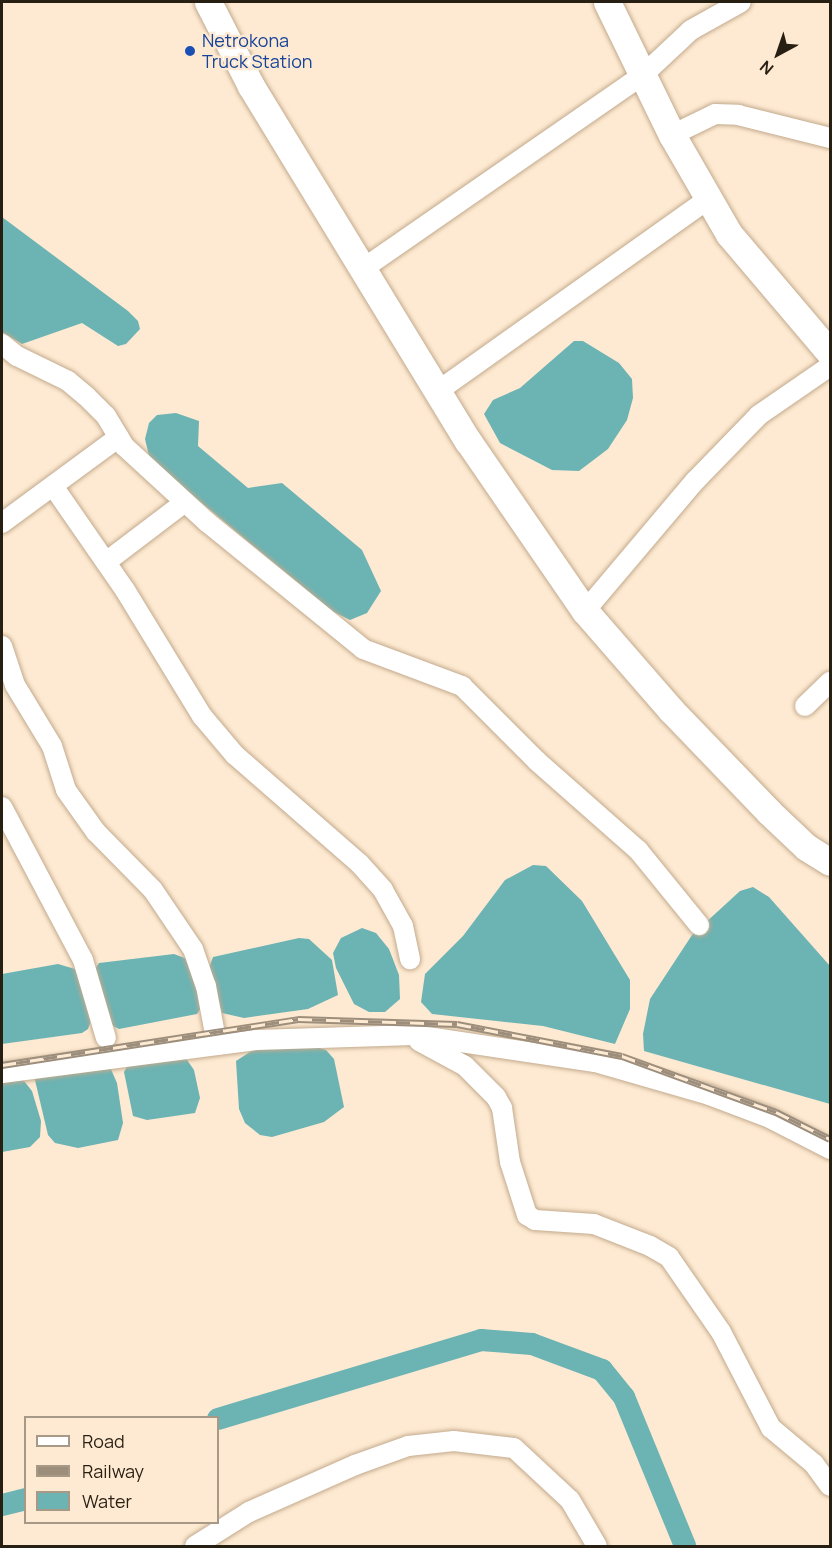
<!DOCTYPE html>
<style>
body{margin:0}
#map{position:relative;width:832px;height:1548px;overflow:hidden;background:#feead2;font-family:Manrope,sans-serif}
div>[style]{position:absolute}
.water>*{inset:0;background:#6cb3b3}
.canal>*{height:22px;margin:-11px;padding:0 11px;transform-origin:11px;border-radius:11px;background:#6cb3b3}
.roads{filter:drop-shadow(0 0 2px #c2aa8d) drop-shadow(0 0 2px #c2aa8d)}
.street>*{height:20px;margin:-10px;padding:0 10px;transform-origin:10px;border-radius:10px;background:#fff}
.secondary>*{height:27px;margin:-13.5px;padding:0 13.5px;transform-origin:13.5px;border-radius:13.5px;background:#fff}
.rail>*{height:7px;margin-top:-3.5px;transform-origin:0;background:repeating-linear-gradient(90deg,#feead2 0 14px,#9d8e7c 0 28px);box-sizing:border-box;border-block:2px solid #9d8e7c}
.dots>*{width:16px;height:16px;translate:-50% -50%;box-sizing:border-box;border:3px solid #feead2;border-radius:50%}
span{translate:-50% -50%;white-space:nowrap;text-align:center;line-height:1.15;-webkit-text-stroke:4.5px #feead2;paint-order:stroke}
.transit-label{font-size:18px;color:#164399}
.left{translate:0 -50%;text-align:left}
.frame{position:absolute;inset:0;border:3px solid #281f13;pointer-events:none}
.legend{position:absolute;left:24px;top:1416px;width:195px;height:108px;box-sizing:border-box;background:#feead2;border:2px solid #a89986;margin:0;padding:8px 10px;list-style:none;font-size:18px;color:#281f13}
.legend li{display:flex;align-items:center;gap:12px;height:30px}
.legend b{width:30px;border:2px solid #a89986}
.north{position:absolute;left:748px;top:24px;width:60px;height:60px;-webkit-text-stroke:4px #feead2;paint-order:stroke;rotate:220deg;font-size:16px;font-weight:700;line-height:24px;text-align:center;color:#281f13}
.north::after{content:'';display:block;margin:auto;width:21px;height:27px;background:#281f13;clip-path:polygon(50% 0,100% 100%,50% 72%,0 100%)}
</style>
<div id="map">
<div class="water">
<div style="clip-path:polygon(2px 217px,128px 311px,138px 321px,140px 329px,126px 344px,118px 346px,82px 323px,22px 344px,2px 332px)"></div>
<div style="clip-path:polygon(574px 341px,583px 341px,619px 363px,632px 379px,633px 398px,627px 420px,608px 449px,579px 471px,552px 470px,500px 443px,484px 414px,493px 400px,520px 388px)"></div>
<div style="clip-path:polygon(176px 413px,199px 421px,198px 446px,248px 488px,282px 483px,362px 550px,381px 591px,367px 613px,350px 620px,332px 611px,150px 460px,145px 439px,149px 423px,157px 415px)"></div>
<div style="clip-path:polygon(533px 865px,546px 866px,582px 901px,630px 980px,630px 1009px,615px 1044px,543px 1026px,432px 1014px,421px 1002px,425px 974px,463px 936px,505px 880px)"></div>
<div style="clip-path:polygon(753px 887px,769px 897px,830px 966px,830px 1104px,644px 1051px,643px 1034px,650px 999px,692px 935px,740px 891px)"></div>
<div style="clip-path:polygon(362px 928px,376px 933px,389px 949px,399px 975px,400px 999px,385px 1012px,369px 1012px,354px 1004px,336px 968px,333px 953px,341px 938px)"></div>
<div style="clip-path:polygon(299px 938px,309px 939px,332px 960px,338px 995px,308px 1009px,244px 1018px,222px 1013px,209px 968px,213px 957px)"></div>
<div style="clip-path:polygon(174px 954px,190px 960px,203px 1005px,197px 1014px,119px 1029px,113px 1026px,107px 1020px,95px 969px,99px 963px)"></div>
<div style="clip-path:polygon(58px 964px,75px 969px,82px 978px,91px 1021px,88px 1029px,82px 1033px,2px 1044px,2px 974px)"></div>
<div style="clip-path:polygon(312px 1046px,326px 1050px,334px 1059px,344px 1107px,324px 1122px,272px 1137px,260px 1135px,245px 1123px,239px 1109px,236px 1061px,253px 1050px)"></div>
<div style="clip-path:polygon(185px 1057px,194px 1070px,200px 1098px,195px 1113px,147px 1120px,133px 1116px,124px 1072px,129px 1063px)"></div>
<div style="clip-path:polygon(110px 1067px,117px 1083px,123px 1123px,118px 1140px,78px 1148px,55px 1143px,48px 1135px,34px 1076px)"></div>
<div style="clip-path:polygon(20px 1076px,32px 1091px,41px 1121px,40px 1137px,30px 1147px,2px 1152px,2px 1079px)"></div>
</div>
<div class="canal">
<div style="left:218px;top:1419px;width:275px;rotate:-16.7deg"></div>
<div style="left:481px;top:1340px;width:51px;rotate:4.5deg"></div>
<div style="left:532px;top:1344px;width:75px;rotate:20.4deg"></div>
<div style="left:602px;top:1370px;width:35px;rotate:51deg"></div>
<div style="left:624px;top:1397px;width:161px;rotate:67.7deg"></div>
<div style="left:2px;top:1505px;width:25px;rotate:-14deg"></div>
</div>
<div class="roads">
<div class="street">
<div style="left:672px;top:135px;width:48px;rotate:-26deg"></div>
<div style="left:715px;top:114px;width:23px;rotate:2deg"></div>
<div style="left:738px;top:115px;width:95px;rotate:14deg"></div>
<div style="left:364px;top:268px;width:341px;rotate:-34.7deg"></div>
<div style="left:644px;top:74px;width:64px;rotate:-43.1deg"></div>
<div style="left:691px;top:30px;width:57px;rotate:-29.2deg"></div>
<div style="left:2px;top:344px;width:19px;rotate:39deg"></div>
<div style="left:17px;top:356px;width:57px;rotate:26.1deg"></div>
<div style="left:68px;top:381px;width:23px;rotate:40deg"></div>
<div style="left:86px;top:396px;width:28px;rotate:45deg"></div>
<div style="left:106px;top:416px;width:35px;rotate:59deg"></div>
<div style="left:124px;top:446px;width:113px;rotate:42.5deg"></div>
<div style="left:207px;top:522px;width:201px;rotate:39.1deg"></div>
<div style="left:363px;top:649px;width:106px;rotate:20.5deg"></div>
<div style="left:462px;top:686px;width:106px;rotate:45deg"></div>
<div style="left:537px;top:761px;width:135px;rotate:41.4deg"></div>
<div style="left:638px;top:850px;width:97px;rotate:50.9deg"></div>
<div style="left:438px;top:391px;width:331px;rotate:-35.4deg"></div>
<div style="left:53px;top:486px;width:126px;rotate:55.3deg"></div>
<div style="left:125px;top:590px;width:148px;rotate:58.6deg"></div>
<div style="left:202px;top:716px;width:51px;rotate:49.8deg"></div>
<div style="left:235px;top:755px;width:164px;rotate:41.1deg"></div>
<div style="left:359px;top:863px;width:36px;rotate:48deg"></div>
<div style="left:383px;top:890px;width:41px;rotate:60.9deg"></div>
<div style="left:403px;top:926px;width:34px;rotate:78deg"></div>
<div style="left:2px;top:523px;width:145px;rotate:-36.3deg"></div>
<div style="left:106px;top:562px;width:99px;rotate:-37.2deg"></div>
<div style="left:585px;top:611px;width:170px;rotate:-49.8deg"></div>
<div style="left:695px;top:481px;width:92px;rotate:-45.9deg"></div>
<div style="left:759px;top:415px;width:86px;rotate:-34.6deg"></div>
<div style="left:2px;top:646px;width:41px;rotate:71.6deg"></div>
<div style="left:15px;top:685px;width:71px;rotate:58.8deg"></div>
<div style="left:52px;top:746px;width:46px;rotate:72.3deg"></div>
<div style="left:66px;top:790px;width:52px;rotate:54.5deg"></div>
<div style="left:96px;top:832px;width:81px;rotate:45.5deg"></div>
<div style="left:153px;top:890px;width:71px;rotate:55.9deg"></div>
<div style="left:193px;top:949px;width:39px;rotate:71deg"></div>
<div style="left:206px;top:986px;width:60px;rotate:79.4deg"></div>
<div style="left:805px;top:706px;width:35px;rotate:-44deg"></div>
<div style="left:2px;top:807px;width:173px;rotate:62.1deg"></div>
<div style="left:83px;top:960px;width:81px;rotate:73.6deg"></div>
<div style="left:419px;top:1041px;width:52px;rotate:28.5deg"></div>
<div style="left:465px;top:1066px;width:44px;rotate:45deg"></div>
<div style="left:496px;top:1097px;width:13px;rotate:61deg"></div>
<div style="left:502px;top:1108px;width:55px;rotate:81.6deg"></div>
<div style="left:510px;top:1162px;width:56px;rotate:72.2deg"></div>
<div style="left:527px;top:1215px;width:9px;rotate:32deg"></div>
<div style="left:535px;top:1220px;width:59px;rotate:3.9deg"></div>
<div style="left:594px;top:1224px;width:60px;rotate:21.4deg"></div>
<div style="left:650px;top:1246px;width:22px;rotate:30deg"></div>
<div style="left:669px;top:1257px;width:91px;rotate:55.3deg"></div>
<div style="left:721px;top:1332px;width:108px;rotate:62.5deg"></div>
<div style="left:771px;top:1428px;width:56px;rotate:39.9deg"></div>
<div style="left:814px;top:1464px;width:27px;rotate:54deg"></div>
<div style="left:2px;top:1073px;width:256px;rotate:-7.4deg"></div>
<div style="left:256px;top:1040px;width:158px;rotate:-1.8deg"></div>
<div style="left:414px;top:1035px;width:183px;rotate:8.5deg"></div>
<div style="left:595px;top:1062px;width:119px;rotate:16.1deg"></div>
<div style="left:709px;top:1095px;width:65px;rotate:20.7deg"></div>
<div style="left:770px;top:1118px;width:68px;rotate:27.3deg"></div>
<div style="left:195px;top:1546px;width:64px;rotate:-32.2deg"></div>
<div style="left:249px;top:1512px;width:116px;rotate:-23.9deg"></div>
<div style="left:355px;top:1465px;width:56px;rotate:-19.7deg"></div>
<div style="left:408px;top:1446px;width:46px;rotate:-6.2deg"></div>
<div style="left:454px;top:1441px;width:60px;rotate:6.7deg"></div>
<div style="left:514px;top:1448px;width:76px;rotate:42.9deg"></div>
<div style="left:570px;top:1500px;width:53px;rotate:59.6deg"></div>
</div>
<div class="secondary">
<div style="left:208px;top:2px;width:94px;rotate:62.9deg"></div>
<div style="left:251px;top:86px;width:416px;rotate:58.6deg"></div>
<div style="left:468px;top:441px;width:206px;rotate:55.5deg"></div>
<div style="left:585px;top:611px;width:131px;rotate:49deg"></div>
<div style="left:671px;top:710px;width:141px;rotate:46.1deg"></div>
<div style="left:769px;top:812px;width:51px;rotate:43.4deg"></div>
<div style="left:806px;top:847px;width:28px;rotate:32deg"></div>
<div style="left:607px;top:2px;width:148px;rotate:64deg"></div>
<div style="left:672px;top:135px;width:114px;rotate:60.1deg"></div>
<div style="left:729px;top:234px;width:156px;rotate:49.7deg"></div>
</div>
</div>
<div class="rail">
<div style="left:2px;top:1065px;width:300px;rotate:-8.8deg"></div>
<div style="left:298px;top:1019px;width:159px;rotate:1.8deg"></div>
<div style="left:457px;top:1024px;width:168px;rotate:11deg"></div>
<div style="left:622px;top:1056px;width:164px;rotate:20deg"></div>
<div style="left:776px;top:1112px;width:60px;rotate:26.6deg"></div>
</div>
<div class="dots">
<div style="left:190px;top:51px;background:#1a4fb4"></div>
</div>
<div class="transit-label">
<span class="left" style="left:202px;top:51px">Netrokona<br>Truck Station</span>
</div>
<div class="frame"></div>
<ul class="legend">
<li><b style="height:8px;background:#fff"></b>Road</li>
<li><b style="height:8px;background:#9d8e7c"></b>Railway</li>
<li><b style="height:16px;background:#6cb3b3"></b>Water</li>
</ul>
<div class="north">N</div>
</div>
